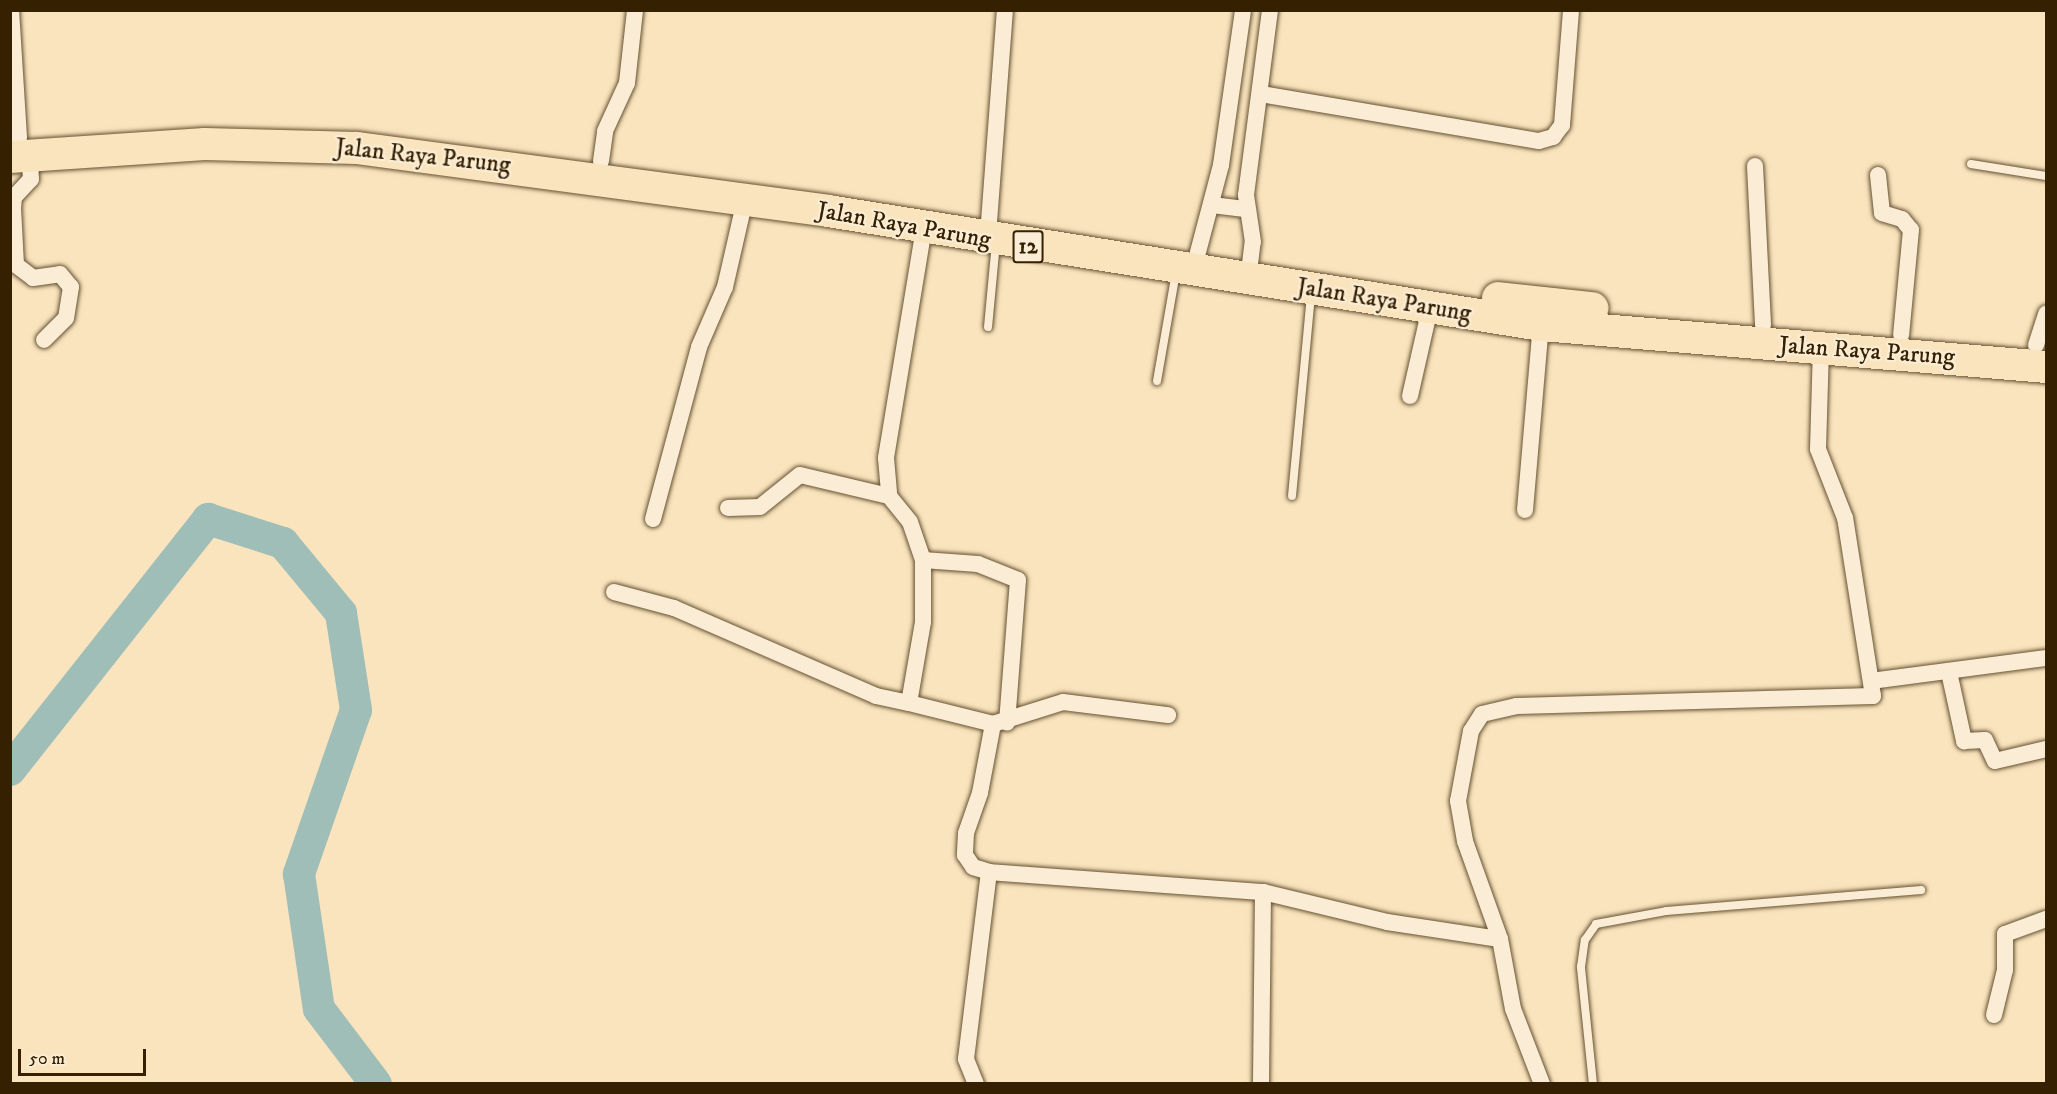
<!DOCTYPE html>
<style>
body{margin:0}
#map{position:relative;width:2057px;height:1094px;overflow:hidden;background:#f9e4be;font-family:"IM FELL DW Pica",serif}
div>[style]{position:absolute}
.river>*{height:32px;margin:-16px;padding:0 16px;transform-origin:16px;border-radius:16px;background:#9fbeb7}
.roads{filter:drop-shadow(0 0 2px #665131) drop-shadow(0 0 2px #665131)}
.lane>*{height:8px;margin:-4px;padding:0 4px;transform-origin:4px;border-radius:4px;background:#fbedd5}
.street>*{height:16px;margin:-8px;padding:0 8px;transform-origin:8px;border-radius:8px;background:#fbedd5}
.highway>*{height:32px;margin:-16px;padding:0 16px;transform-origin:16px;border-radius:16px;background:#f9e4be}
span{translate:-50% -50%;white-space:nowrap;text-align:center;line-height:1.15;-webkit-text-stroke:4.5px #fbedd5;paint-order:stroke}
.shield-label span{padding:2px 4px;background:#fbedd5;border:2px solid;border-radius:4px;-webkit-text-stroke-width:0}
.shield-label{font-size:22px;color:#352002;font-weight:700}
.street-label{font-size:24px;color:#352002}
.frame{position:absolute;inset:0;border:12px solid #352002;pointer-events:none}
.scale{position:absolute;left:18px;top:1049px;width:128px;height:27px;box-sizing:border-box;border:3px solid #352002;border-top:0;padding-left:8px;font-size:18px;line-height:21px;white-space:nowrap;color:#352002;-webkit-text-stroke:4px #fbedd5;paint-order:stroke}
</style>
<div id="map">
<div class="river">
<div style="left:10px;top:770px;width:320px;rotate:-51.7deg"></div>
<div style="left:208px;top:519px;width:79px;rotate:17.7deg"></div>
<div style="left:283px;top:543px;width:91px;rotate:50.4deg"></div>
<div style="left:341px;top:613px;width:98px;rotate:81.2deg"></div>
<div style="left:356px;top:710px;width:174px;rotate:109.2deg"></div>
<div style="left:299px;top:874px;width:136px;rotate:81.6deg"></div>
<div style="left:319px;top:1009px;width:94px;rotate:52.8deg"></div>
</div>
<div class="roads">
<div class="lane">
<div style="left:1971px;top:164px;width:76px;rotate:9.1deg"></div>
<div style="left:988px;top:327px;width:84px;rotate:-84.6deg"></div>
<div style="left:1157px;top:381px;width:111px;rotate:-80.1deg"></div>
<div style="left:1292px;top:496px;width:203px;rotate:-84.6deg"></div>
<div style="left:1593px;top:1084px;width:118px;rotate:-95.9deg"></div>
<div style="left:1581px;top:967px;width:27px;rotate:-82deg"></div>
<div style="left:1585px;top:940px;width:19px;rotate:-55deg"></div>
<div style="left:1596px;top:924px;width:71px;rotate:-10.5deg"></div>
<div style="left:1666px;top:911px;width:256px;rotate:-4.7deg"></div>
</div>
<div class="street">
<div style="left:11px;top:10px;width:128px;rotate:86.4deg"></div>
<div style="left:1261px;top:94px;width:282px;rotate:9.6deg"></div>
<div style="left:1539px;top:141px;width:15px;rotate:-16deg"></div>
<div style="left:1553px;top:137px;width:15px;rotate:-53deg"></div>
<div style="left:1562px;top:125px;width:115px;rotate:-85.5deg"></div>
<div style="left:30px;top:155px;width:24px;rotate:88deg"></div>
<div style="left:31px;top:179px;width:25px;rotate:133deg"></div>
<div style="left:14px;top:197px;width:11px;rotate:95deg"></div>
<div style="left:13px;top:208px;width:57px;rotate:87deg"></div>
<div style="left:16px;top:265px;width:21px;rotate:37deg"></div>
<div style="left:33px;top:278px;width:27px;rotate:-8deg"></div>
<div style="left:60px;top:274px;width:17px;rotate:50deg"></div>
<div style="left:71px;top:287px;width:31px;rotate:99deg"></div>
<div style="left:66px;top:318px;width:31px;rotate:135deg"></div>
<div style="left:601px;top:161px;width:30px;rotate:-82deg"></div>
<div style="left:605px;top:131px;width:53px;rotate:-65.4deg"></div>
<div style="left:627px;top:83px;width:73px;rotate:-83.7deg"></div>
<div style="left:1755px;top:166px;width:159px;rotate:87.1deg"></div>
<div style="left:1878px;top:175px;width:38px;rotate:84deg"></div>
<div style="left:1882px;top:213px;width:21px;rotate:17deg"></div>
<div style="left:1902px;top:219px;width:14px;rotate:51deg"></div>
<div style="left:1911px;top:230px;width:105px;rotate:95.4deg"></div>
<div style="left:1212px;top:205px;width:35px;rotate:7deg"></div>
<div style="left:989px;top:222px;width:213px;rotate:-85.7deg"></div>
<div style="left:924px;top:228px;width:233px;rotate:99.4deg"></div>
<div style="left:886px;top:458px;width:38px;rotate:85deg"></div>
<div style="left:889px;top:496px;width:33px;rotate:51deg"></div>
<div style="left:910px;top:522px;width:40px;rotate:71.1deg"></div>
<div style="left:923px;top:560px;width:62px;rotate:90deg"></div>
<div style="left:923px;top:622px;width:82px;rotate:99.8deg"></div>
<div style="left:909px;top:703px;width:87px;rotate:14deg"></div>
<div style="left:993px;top:724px;width:73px;rotate:-17.4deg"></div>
<div style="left:1063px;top:702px;width:106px;rotate:7.1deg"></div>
<div style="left:1193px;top:271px;width:110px;rotate:-75.2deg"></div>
<div style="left:1221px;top:165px;width:157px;rotate:-81.9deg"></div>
<div style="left:1248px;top:280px;width:38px;rotate:-83deg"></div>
<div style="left:1253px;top:242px;width:48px;rotate:-98.5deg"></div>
<div style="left:1246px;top:195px;width:187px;rotate:-82.6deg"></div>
<div style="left:2036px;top:345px;width:33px;rotate:-72deg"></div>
<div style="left:1410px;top:396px;width:90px;rotate:-77.2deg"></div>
<div style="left:728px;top:508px;width:32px;rotate:-2deg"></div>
<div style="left:760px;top:507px;width:51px;rotate:-38.7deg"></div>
<div style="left:800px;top:475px;width:91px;rotate:13.3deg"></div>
<div style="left:1525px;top:510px;width:186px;rotate:-85.1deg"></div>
<div style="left:653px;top:519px;width:178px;rotate:-75deg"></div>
<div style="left:699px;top:347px;width:65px;rotate:-66.6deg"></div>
<div style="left:725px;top:287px;width:89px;rotate:-77.1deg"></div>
<div style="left:923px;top:560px;width:55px;rotate:4.2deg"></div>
<div style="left:978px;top:564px;width:43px;rotate:21.8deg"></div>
<div style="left:1018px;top:580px;width:143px;rotate:94.4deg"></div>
<div style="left:614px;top:592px;width:62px;rotate:14.9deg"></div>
<div style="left:674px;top:608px;width:220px;rotate:23.5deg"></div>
<div style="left:876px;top:696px;width:34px;rotate:12deg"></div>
<div style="left:1949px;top:672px;width:71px;rotate:77.7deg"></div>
<div style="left:1964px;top:741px;width:21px;rotate:-3deg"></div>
<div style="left:1985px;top:740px;width:23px;rotate:65deg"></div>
<div style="left:1995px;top:761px;width:52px;rotate:-13.2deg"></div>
<div style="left:1871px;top:681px;width:177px;rotate:-7.5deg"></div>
<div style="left:993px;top:724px;width:70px;rotate:100.7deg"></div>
<div style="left:980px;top:793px;width:42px;rotate:109.3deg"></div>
<div style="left:966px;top:833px;width:22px;rotate:93deg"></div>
<div style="left:965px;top:855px;width:14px;rotate:56deg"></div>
<div style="left:973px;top:867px;width:17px;rotate:17deg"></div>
<div style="left:989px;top:872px;width:275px;rotate:4.2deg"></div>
<div style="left:1263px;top:892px;width:192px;rotate:90.6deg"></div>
<div style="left:1263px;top:892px;width:128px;rotate:13.6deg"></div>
<div style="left:1387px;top:922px;width:114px;rotate:8.6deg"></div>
<div style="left:1994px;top:1015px;width:46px;rotate:-76.3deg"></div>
<div style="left:2005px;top:970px;width:36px;rotate:-90deg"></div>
<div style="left:2005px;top:934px;width:44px;rotate:-20.1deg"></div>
<div style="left:976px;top:1084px;width:27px;rotate:-112deg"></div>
<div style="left:966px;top:1059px;width:188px;rotate:-83deg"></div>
<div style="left:1542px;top:1084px;width:80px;rotate:-111.1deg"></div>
<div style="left:1513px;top:1009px;width:71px;rotate:-100.5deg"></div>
<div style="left:1500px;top:939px;width:104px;rotate:-109.7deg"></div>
<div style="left:1465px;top:841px;width:41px;rotate:-99.9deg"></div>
<div style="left:1458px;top:801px;width:71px;rotate:-79.5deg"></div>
<div style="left:1471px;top:731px;width:20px;rotate:-57deg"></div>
<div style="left:1482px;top:714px;width:36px;rotate:-13deg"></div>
<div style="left:1517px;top:706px;width:356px;rotate:-1.6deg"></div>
<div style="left:1873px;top:696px;width:180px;rotate:-98.9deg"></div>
<div style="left:1845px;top:518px;width:74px;rotate:-111.4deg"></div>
<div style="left:1818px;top:449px;width:100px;rotate:-88.3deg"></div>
</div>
<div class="highway">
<div style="left:10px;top:157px;width:195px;rotate:-3.8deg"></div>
<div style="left:205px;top:144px;width:152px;rotate:1.5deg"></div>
<div style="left:357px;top:148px;width:475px;rotate:7.6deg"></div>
<div style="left:828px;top:211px;width:722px;rotate:9.08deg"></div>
<div style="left:1541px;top:325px;width:507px;rotate:4.75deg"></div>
<div style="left:1498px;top:298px;width:95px;rotate:6.1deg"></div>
</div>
</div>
<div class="shield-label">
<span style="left:1028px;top:247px">12</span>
</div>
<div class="street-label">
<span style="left:423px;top:157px;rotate:6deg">Jalan Raya Parung</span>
<span style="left:904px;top:226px;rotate:10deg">Jalan Raya Parung</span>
<span style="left:1384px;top:301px;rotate:9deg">Jalan Raya Parung</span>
<span style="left:1867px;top:352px;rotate:4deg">Jalan Raya Parung</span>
</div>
<div class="frame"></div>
<div class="scale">50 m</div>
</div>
